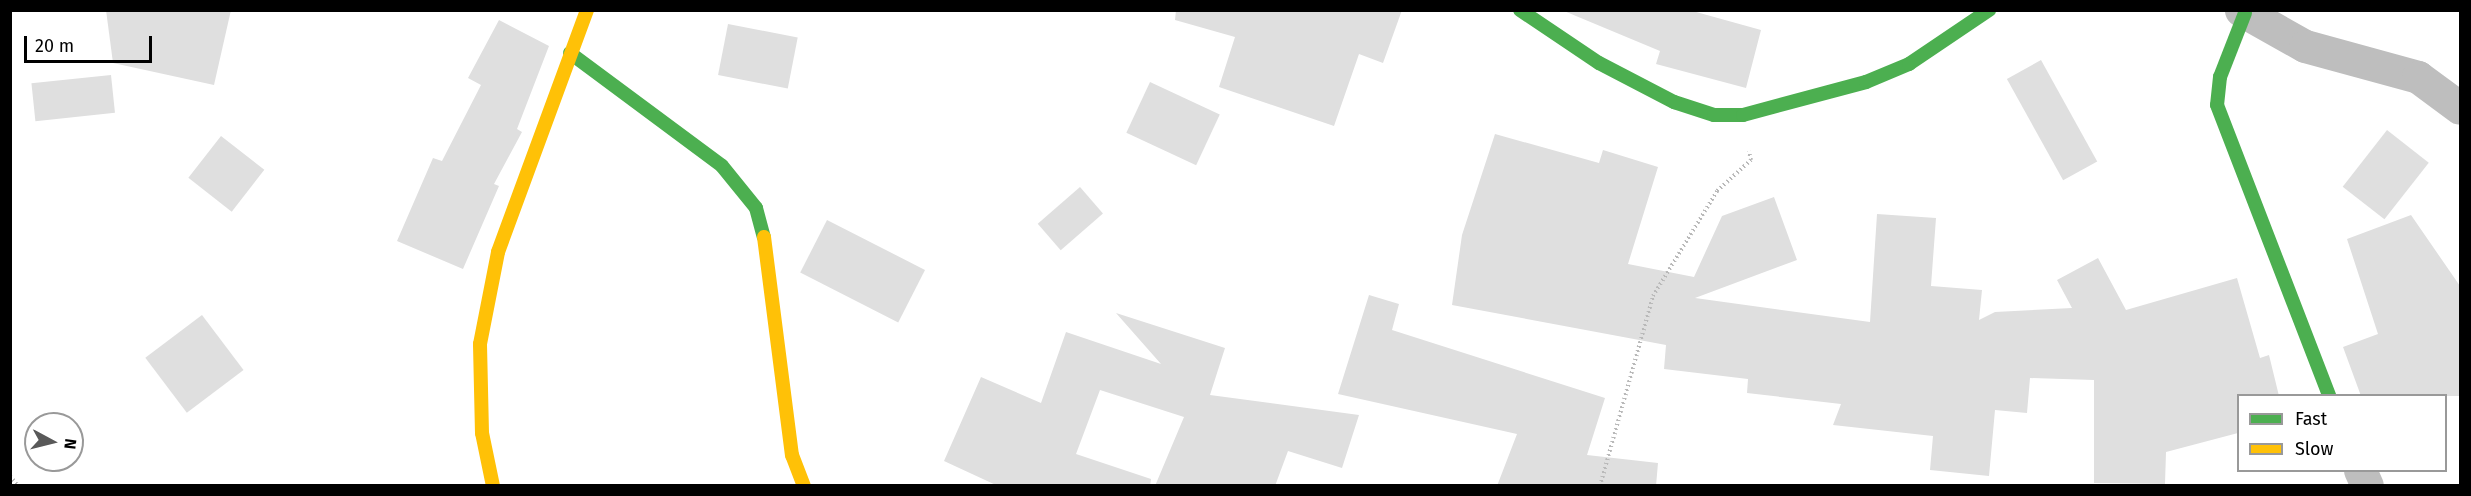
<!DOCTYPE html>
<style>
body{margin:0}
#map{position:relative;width:2471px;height:496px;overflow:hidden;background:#fff;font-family:"Fira Sans",sans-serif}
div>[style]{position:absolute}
.building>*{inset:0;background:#dfdfdf;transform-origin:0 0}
.path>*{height:4px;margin-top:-2px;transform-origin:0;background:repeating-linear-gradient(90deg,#b9b9b9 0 1.5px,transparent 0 4.5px)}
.street>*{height:33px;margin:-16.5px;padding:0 16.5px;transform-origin:16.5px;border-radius:16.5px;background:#bebebe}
.fast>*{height:14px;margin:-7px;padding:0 7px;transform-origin:7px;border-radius:7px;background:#4caf50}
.slow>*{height:14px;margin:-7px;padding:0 7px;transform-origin:7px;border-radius:7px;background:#ffc107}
span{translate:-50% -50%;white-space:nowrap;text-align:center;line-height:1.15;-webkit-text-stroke:4.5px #fff;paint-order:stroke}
.frame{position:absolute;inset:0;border:12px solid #000;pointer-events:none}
.legend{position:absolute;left:2237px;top:394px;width:210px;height:78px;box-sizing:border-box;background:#fff;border:2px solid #999;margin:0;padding:8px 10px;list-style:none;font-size:18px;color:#000}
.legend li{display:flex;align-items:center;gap:12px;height:30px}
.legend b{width:30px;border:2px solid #999}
.north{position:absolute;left:24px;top:412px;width:60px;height:60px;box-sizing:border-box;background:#fff;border:2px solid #999;border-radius:50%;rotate:97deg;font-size:16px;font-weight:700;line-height:24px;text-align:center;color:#000}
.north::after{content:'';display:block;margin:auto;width:21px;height:27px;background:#595959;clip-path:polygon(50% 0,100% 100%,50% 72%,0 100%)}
.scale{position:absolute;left:24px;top:36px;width:128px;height:27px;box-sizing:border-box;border:3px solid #000;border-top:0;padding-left:8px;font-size:18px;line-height:21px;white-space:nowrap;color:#000;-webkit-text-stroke:4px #fff;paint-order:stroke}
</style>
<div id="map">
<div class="building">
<div style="clip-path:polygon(106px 10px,231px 10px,214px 85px,113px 63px)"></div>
<div style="clip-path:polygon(1176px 10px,1402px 10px,1383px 63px,1359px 54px,1334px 126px,1219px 87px,1235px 37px,1175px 20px)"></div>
<div style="clip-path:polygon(1689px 10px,1761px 30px,1746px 88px,1656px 64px,1660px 51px,1564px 11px)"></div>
<div style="clip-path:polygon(499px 20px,549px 46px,517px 129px,522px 132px,494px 184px,499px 186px,463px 269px,397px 241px,433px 158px,442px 161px,481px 85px,468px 78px)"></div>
<div style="left:728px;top:24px;width:71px;height:52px;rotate:11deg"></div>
<div style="left:2041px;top:60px;width:116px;height:39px;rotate:61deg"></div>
<div style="left:111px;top:75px;width:38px;height:80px;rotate:84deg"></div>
<div style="left:1150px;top:82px;width:77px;height:56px;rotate:25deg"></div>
<div style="left:2387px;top:130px;width:53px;height:72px;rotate:38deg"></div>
<div style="clip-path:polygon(1495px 134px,1599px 163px,1603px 150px,1658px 167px,1628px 264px,1694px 277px,1722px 216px,1774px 197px,1797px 260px,1695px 298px,1870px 322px,1877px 214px,1936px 218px,1931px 286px,1982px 290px,1979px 320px,1995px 312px,2072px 308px,2057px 280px,2098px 258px,2126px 310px,2237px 278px,2260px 358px,2269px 355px,2279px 396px,2238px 396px,2238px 433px,2166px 452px,2165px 484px,2094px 483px,2094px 380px,2030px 378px,2027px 413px,1995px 410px,1989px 476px,1930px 470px,1933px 436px,1833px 425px,1841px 404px,1747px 393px,1748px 379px,1664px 369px,1666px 345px,1452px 305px,1462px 235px)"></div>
<div style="left:221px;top:136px;width:55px;height:53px;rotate:38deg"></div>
<div style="left:1080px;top:187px;width:35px;height:56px;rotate:49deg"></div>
<div style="clip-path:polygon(2411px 215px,2460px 286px,2460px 396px,2361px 396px,2343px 347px,2378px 334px,2347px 239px)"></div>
<div style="left:827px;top:220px;width:110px;height:59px;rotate:27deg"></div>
<div style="clip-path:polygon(1369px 295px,1399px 304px,1392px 330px,1605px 398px,1587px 455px,1658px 463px,1656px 486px,1497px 486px,1517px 434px,1338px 394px)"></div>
<div style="clip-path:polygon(1116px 313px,1225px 348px,1210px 395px,1359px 415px,1342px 468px,1288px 451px,1275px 486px,1155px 486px,1184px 417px,1100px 390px,1076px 454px,1151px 479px,1150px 486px,998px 486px,944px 461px,981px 377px,1041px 403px,1066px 332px,1161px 364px)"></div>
<div style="left:202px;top:315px;width:69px;height:71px;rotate:53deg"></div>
</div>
<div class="path">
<div style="left:10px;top:476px;width:13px;rotate:51deg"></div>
<div style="left:1600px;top:486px;width:197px;rotate:-74.4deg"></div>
<div style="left:1653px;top:296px;width:123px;rotate:-58.6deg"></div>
<div style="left:1717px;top:191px;width:46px;rotate:-42.4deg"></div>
<div style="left:1751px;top:160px;width:9px;rotate:-103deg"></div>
</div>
<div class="street">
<div style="left:2241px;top:10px;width:73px;rotate:29.4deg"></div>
<div style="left:2305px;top:46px;width:117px;rotate:15.3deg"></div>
<div style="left:2418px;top:77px;width:52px;rotate:36.4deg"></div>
<div style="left:2360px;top:470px;width:17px;rotate:66deg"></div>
</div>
<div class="fast">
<div style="left:1520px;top:10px;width:95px;rotate:33.9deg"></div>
<div style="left:1599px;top:63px;width:85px;rotate:27.5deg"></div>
<div style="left:1674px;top:102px;width:42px;rotate:18deg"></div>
<div style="left:1714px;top:115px;width:29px"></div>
<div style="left:1743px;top:115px;width:127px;rotate:-15deg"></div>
<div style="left:1866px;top:82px;width:47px;rotate:-22.7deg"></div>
<div style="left:1909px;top:64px;width:97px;rotate:-34deg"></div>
<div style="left:2245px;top:13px;width:69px;rotate:111.3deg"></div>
<div style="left:2220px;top:77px;width:28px;rotate:96deg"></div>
<div style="left:2217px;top:105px;width:312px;rotate:68.9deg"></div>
<div style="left:570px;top:53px;width:189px;rotate:36.6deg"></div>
<div style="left:722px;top:166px;width:54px;rotate:51deg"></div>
<div style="left:756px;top:208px;width:30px;rotate:75deg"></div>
</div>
<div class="slow">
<div style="left:764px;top:237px;width:220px;rotate:82.7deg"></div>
<div style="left:792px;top:455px;width:33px;rotate:69deg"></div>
<div style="left:493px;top:486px;width:54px;rotate:-101.7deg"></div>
<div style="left:482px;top:433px;width:89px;rotate:-91.3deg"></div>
<div style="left:480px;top:344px;width:94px;rotate:-78.9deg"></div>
<div style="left:498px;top:252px;width:258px;rotate:-69.8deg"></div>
</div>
<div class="frame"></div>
<ul class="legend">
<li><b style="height:8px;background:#4caf50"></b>Fast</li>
<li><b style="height:8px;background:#ffc107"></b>Slow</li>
</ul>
<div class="north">N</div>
<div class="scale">20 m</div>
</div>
